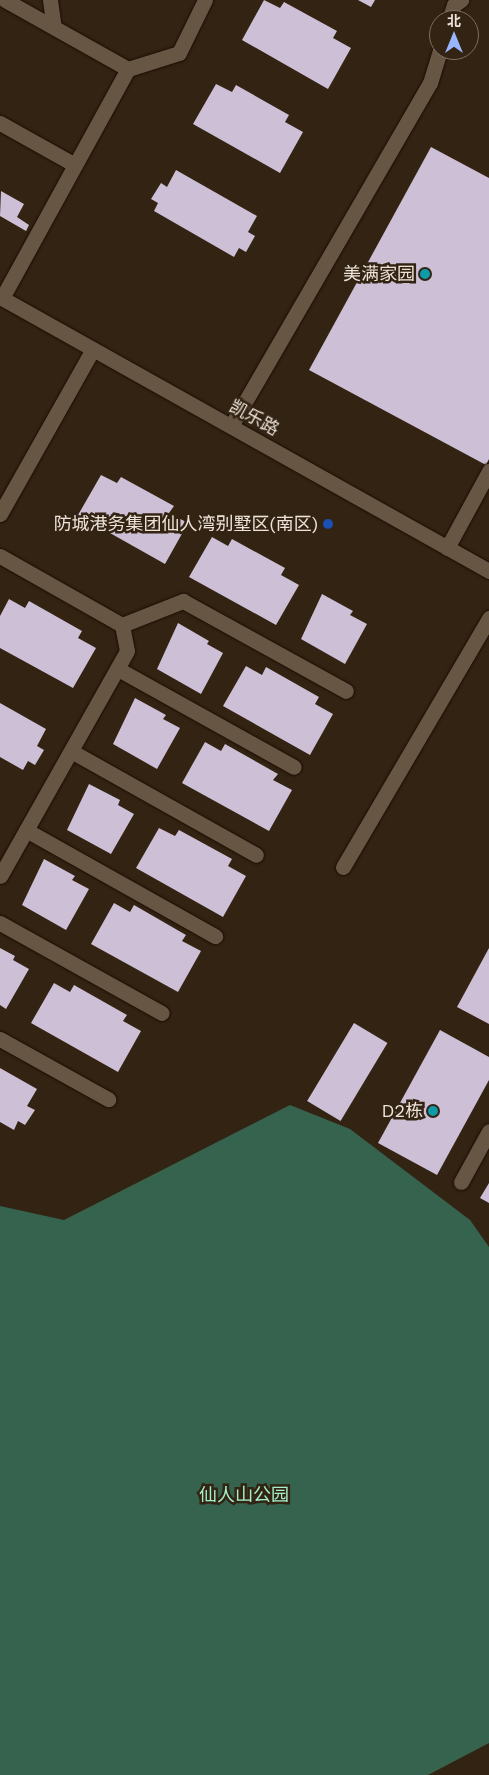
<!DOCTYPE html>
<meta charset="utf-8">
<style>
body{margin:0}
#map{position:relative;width:489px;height:1775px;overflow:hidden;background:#322313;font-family:"Work Sans","Noto Sans SC",sans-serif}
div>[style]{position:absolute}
.forest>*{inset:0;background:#36634e}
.building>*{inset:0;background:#cdbfd6;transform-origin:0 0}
.roads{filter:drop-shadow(0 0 1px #1a0c01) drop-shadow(0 0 1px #1a0c01)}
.minor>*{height:15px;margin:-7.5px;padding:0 7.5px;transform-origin:7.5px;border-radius:7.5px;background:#675644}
.dots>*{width:14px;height:14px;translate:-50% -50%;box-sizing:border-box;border:2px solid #322313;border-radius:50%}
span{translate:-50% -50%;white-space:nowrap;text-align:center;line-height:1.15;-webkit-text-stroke:5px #322313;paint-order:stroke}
.poi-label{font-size:18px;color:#ede3d9}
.right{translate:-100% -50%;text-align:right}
.street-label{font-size:18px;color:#ede3d9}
.park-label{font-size:18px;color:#a3efca}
.north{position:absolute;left:429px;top:10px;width:50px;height:50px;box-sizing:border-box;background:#322313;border:1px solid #7d7062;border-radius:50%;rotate:0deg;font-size:14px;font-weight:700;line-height:20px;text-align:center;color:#ede3d9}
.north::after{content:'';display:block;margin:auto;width:18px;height:22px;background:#97b6fd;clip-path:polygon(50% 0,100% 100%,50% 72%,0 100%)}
</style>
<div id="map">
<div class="forest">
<div style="clip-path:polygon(290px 1105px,350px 1129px,470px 1220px,489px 1247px,489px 1743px,428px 1775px,0 1775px,0 1206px,64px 1220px)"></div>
</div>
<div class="building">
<div style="clip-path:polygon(264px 0,280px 8px,284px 2px,337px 31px,333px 38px,351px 48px,328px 89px,242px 40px)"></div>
<div style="clip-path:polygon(358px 0,375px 0,371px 7px)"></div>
<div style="clip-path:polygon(216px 84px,232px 92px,236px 85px,289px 115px,285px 122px,303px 132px,280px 173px,193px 124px)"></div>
<div style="clip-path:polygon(431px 147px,489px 178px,489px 459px,486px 465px,309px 370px)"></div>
<div style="clip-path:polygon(176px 170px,257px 216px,248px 232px,255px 236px,246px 252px,239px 248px,234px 257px,154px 211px,158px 203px,151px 199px,161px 183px,167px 187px)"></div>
<div style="clip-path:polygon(1px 191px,24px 204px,17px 217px,29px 225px,26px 231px,0 216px)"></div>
<div style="clip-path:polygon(101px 475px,117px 483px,121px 477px,174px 506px,169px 513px,188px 523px,165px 564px,78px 515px)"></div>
<div style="clip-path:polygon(212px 537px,228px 546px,232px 539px,285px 568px,281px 575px,299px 585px,276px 625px,189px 577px)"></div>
<div style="clip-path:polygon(322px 594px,353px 611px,350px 615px,367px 624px,345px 664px,301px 639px)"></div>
<div style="clip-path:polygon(9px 599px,25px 608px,29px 601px,82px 631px,78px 638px,96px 648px,73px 688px,0 648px,0 616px)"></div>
<div style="clip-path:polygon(178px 623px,209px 641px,207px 644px,223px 653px,201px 694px,157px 669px)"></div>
<div style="clip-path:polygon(246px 666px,262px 675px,266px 667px,319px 697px,315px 704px,333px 714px,310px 755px,223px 706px)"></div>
<div style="clip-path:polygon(135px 698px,166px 715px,163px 719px,180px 728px,157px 769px,113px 744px)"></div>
<div style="clip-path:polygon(0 703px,46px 729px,37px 746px,44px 750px,35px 765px,28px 761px,23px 770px,0 757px)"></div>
<div style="clip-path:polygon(205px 742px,221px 751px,225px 744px,278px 774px,273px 780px,292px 790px,269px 831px,182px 783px)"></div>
<div style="clip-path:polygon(89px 784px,120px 800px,118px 805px,134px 814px,111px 854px,67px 830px)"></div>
<div style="clip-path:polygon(159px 828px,175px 836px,179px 830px,232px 859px,228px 866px,246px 876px,223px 917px,136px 868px)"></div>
<div style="clip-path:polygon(44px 859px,75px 876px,72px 880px,89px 889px,66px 930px,22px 905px)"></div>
<div style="clip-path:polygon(114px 903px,130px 912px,134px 905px,186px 935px,182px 941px,201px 951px,178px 992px,91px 944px)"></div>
<div style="clip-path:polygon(0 948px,15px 956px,13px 960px,29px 969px,6px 1009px,0 1005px)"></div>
<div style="clip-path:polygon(489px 948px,489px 1024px,457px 1007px)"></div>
<div style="clip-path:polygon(54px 983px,70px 992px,74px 985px,127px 1015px,123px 1021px,141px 1031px,118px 1072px,31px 1023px)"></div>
<div style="left:354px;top:1023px;width:39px;height:91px;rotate:31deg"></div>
<div style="clip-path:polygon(440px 1030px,489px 1057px,489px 1080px,437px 1175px,378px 1143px)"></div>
<div style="clip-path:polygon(0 1068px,37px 1089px,27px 1106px,35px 1110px,25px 1125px,18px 1121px,14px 1130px,0 1122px)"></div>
<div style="clip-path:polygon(489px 1183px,489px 1203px,480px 1198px)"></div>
</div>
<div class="roads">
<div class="minor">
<div style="left:5px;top:0;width:141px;rotate:29.3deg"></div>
<div style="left:50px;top:0;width:27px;rotate:82deg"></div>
<div style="left:449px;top:20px;width:16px;rotate:-72deg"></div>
<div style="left:454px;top:5px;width:9px;rotate:-36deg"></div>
<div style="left:0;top:123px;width:86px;rotate:29.2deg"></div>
<div style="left:0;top:297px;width:561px;rotate:29.26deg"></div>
<div style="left:2px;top:298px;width:261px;rotate:-61.2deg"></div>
<div style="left:128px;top:69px;width:53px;rotate:-17.4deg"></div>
<div style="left:179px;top:53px;width:59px;rotate:-63.9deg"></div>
<div style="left:231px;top:426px;width:397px;rotate:-59.9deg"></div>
<div style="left:430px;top:83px;width:34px;rotate:-73deg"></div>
<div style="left:0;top:514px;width:189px;rotate:-60.6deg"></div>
<div style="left:447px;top:548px;width:88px;rotate:-61.4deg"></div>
<div style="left:0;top:556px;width:140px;rotate:29.5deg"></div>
<div style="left:122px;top:625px;width:26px;rotate:79deg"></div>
<div style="left:127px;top:651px;width:258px;rotate:119.4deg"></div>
<div style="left:122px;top:625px;width:66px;rotate:-21.5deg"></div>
<div style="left:183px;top:601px;width:186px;rotate:28.9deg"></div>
<div style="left:118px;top:669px;width:201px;rotate:29.1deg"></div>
<div style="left:71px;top:751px;width:212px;rotate:29.3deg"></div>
<div style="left:26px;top:830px;width:217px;rotate:29.3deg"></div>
<div style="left:343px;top:867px;width:289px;rotate:-59.6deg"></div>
<div style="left:0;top:923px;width:185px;rotate:29.1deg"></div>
<div style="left:0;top:1039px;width:124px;rotate:29.1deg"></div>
<div style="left:461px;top:1182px;width:58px;rotate:-61.2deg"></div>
</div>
</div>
<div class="dots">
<div style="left:425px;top:274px;background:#0f9aa8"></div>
<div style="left:328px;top:524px;background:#1a4fb4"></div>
<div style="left:433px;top:1111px;background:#0f9aa8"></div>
</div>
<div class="poi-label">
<span class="right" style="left:415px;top:274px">美满家园</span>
<span class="right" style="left:318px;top:524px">防城港务集团仙人湾别墅区(南区)</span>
<span class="right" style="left:423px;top:1111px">D2栋</span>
</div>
<div class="street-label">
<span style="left:254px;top:418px;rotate:29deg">凯乐路</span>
</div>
<div class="park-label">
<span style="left:244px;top:1495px">仙人山公园</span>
</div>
<div class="north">北</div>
</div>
